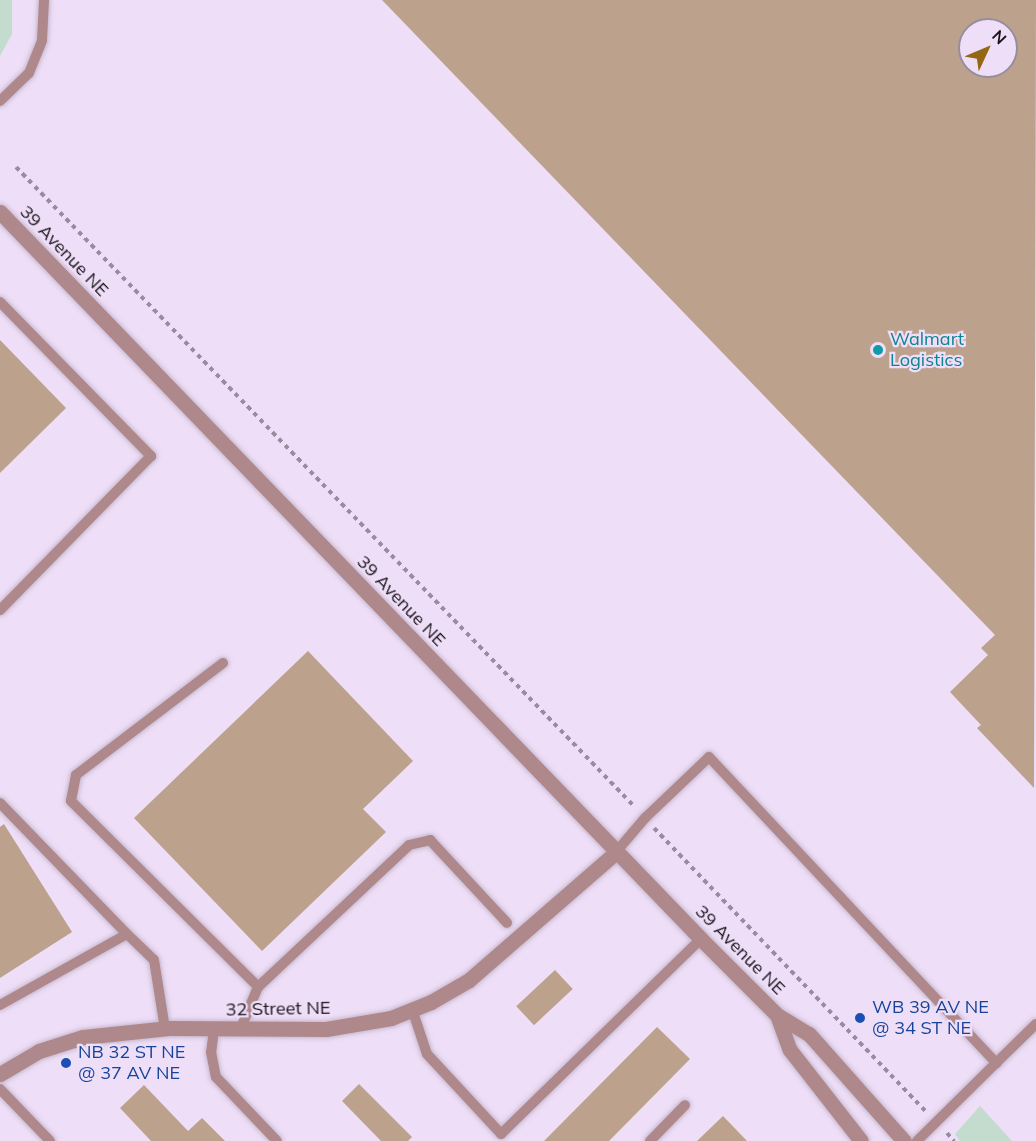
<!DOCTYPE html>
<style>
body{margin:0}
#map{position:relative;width:1036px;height:1141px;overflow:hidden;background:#eedef7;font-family:Mulish,sans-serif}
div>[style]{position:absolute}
.green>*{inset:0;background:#c3dccd}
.building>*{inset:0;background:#bca18d;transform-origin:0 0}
.path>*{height:4px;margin-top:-2px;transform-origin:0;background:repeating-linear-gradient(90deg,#988c9e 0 4.5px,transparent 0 9px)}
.roads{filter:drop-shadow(0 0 2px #c7b9cf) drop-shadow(0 0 2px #c7b9cf)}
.service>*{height:10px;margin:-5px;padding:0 5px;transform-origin:5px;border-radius:5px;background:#ae888b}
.tertiary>*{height:15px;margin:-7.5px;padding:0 7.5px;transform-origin:7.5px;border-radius:7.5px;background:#ae888b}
.dots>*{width:16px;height:16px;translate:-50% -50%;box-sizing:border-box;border:3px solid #eedef7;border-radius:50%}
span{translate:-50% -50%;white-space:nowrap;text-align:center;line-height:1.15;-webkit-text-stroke:4.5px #eedef7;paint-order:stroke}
.street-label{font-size:18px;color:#18121a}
.culture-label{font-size:18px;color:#0d838f}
.left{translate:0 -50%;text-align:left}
.transit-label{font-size:18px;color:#164399}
.north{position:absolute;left:958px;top:18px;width:60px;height:60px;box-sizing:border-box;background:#eedef7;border:2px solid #988c9f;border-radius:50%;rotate:46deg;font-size:16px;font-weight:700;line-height:24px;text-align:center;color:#18121a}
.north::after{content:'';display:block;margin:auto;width:21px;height:27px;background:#946713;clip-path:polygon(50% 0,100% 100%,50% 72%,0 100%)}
</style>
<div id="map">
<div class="green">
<div style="clip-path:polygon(0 0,12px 0,12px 34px,0 56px)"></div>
<div style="clip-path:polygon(980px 1106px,1012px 1141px,960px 1141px,955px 1134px)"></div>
</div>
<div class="building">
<div style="clip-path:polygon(evenodd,382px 0,1036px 0,1034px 788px,977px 728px,981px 725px,950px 692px,988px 655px,981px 648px,995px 635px,382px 0,970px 30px,1006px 30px,1006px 66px,970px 66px,970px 30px)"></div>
<div style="clip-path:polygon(0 340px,66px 408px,0 473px)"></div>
<div style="clip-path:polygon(308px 651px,413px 761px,363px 809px,386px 832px,262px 951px,134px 818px)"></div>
<div style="clip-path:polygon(4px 824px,72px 932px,0 978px,0 827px)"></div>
<div style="left:555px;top:970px;width:26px;height:53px;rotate:47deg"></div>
<div style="clip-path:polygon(657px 1027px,690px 1059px,609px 1141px,544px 1141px)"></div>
<div style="clip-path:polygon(359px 1084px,412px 1137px,408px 1141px,381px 1141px,342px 1101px)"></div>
<div style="clip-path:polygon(144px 1085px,188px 1131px,202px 1118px,225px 1141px,151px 1141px,120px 1108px)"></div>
<div style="clip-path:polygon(723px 1116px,747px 1141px,697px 1141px)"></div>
</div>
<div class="path">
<div style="left:16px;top:167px;width:890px;rotate:45.96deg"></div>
<div style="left:654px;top:828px;width:395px;rotate:46.2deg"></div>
<div style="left:947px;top:1133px;width:11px;rotate:49deg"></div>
</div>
<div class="roads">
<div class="service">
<div style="left:0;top:101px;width:40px;rotate:-44deg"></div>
<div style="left:29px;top:73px;width:35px;rotate:-68deg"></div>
<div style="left:42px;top:40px;width:40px;rotate:-87.1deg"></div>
<div style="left:0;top:302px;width:216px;rotate:45.6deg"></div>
<div style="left:151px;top:456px;width:216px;rotate:134.4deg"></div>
<div style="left:223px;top:663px;width:185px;rotate:142.7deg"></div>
<div style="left:76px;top:775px;width:26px;rotate:101deg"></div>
<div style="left:71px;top:801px;width:264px;rotate:44.8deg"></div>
<div style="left:0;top:803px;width:182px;rotate:45.9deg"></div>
<div style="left:616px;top:852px;width:45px;rotate:-49.5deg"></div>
<div style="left:645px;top:818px;width:88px;rotate:-43.6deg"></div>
<div style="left:709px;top:757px;width:420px;rotate:46.8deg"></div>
<div style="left:996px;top:1063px;width:111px;rotate:135.4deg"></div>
<div style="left:0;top:1005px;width:145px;rotate:-29.2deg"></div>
<div style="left:127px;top:934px;width:37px;rotate:44deg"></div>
<div style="left:154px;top:960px;width:70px;rotate:80.9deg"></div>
<div style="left:412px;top:1009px;width:47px;rotate:71.6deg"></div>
<div style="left:427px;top:1054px;width:109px;rotate:47.2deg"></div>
<div style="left:501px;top:1134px;width:279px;rotate:-44.3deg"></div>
<div style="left:214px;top:1029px;width:23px;rotate:97deg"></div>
<div style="left:211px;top:1052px;width:25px;rotate:79deg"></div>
<div style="left:216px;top:1077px;width:88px;rotate:46.4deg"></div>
<div style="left:240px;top:1030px;width:47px;rotate:-67.3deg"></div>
<div style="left:258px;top:987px;width:207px;rotate:-43.2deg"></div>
<div style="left:409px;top:845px;width:22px;rotate:-13deg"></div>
<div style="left:430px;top:840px;width:113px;rotate:47.1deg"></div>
<div style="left:996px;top:1063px;width:56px;rotate:-44.3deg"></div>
<div style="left:0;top:1089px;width:72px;rotate:46.1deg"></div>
<div style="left:650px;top:1141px;width:50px;rotate:-45.8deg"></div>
</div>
<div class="tertiary">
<div style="left:0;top:212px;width:1010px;rotate:46.04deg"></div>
<div style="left:701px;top:939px;width:107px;rotate:45deg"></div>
<div style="left:777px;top:1015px;width:37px;rotate:31deg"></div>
<div style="left:809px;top:1034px;width:143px;rotate:48.4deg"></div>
<div style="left:777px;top:1015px;width:37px;rotate:70deg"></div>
<div style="left:790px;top:1050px;width:115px;rotate:52deg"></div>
<div style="left:0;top:1074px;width:45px;rotate:-30.5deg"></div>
<div style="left:39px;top:1051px;width:46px;rotate:-17.7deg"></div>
<div style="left:83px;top:1037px;width:86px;rotate:-6deg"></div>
<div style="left:169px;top:1028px;width:157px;rotate:0.4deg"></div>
<div style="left:326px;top:1029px;width:66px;rotate:-9.6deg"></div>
<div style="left:391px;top:1018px;width:43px;rotate:-21.8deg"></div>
<div style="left:431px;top:1002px;width:44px;rotate:-30.1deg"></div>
<div style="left:469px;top:980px;width:195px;rotate:-41deg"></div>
</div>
</div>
<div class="dots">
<div style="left:878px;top:350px;background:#0f9aa8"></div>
<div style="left:860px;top:1018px;background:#1a4fb4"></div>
<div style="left:66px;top:1063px;background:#1a4fb4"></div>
</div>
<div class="street-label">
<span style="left:64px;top:251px;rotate:46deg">39 Avenue NE</span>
<span style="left:401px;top:601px;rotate:46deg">39 Avenue NE</span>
<span style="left:740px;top:950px;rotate:45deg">39 Avenue NE</span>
<span style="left:278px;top:1009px;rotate:-1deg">32 Street NE</span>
</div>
<div class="culture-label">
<span class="left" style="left:890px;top:350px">Walmart<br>Logistics</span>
</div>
<div class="transit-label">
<span class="left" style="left:872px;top:1018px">WB 39 AV NE<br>@ 34 ST NE</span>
<span class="left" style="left:78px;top:1063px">NB 32 ST NE<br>@ 37 AV NE</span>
</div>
<div class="north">N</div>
</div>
